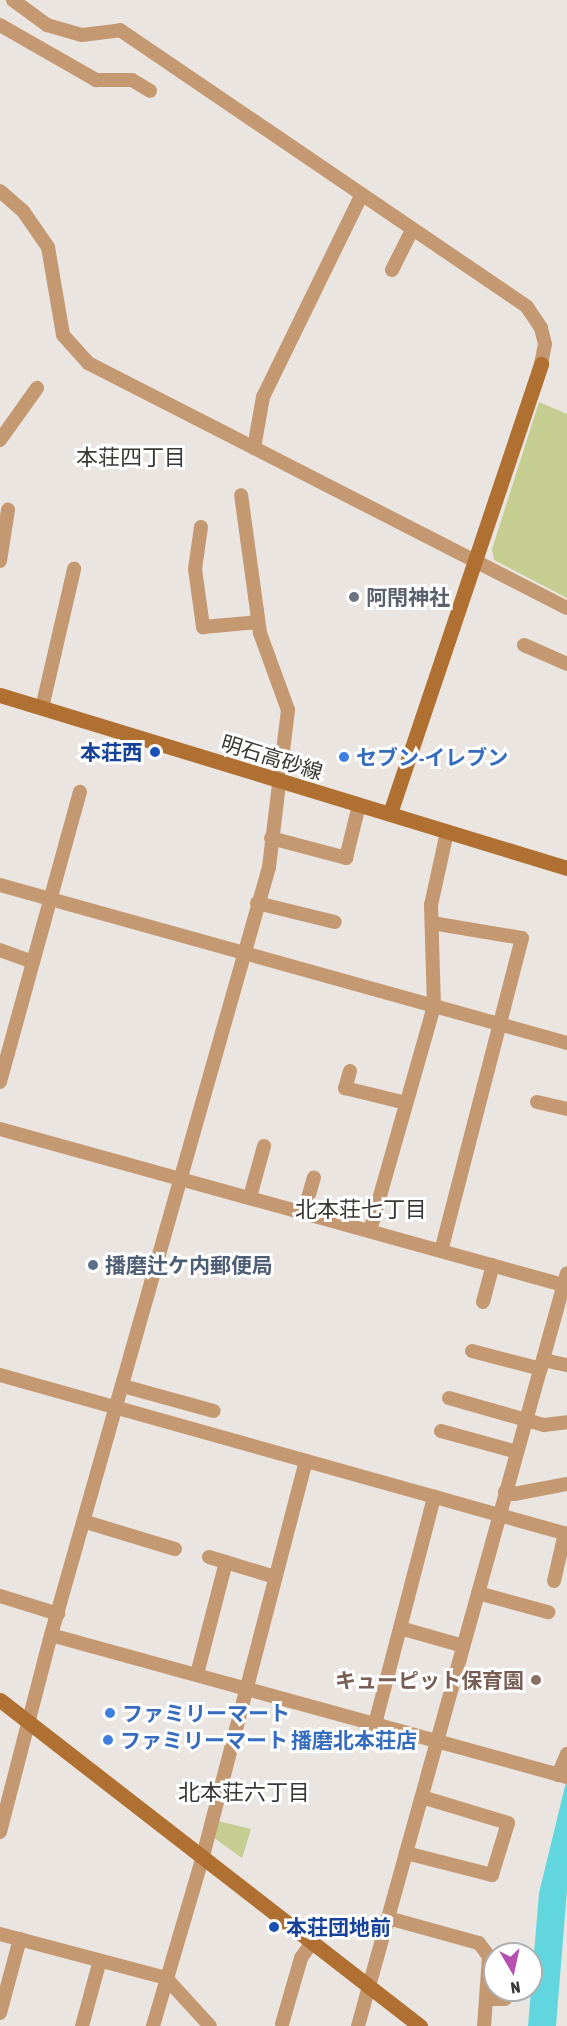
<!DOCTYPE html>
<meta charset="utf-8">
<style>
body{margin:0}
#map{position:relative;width:567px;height:2026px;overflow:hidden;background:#eae5e0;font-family:"Asap Condensed","Noto Sans JP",sans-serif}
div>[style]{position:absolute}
.green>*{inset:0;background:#c5ce90}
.water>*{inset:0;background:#62d6df}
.street>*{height:14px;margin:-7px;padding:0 7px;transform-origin:7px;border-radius:7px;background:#c49871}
.secondary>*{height:15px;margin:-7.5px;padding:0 7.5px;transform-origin:7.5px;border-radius:7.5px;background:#b07031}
.dots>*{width:16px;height:16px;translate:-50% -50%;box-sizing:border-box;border:3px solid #fff;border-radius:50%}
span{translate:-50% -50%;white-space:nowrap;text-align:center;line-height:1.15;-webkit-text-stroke:6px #fff;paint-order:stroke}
.worship-label{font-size:21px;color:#5b616d;font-weight:700}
.left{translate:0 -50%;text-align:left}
.transit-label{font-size:21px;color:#164399;font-weight:700}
.right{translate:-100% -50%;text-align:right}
.street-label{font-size:21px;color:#3a3836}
.shop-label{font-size:21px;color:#366cbe;font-weight:700}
.service-label{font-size:21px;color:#4e5e75;font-weight:700}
.education-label{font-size:21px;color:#785e54;font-weight:700}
.neighbourhood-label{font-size:22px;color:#3a3836}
.north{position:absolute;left:483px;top:1942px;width:60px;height:60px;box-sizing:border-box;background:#fff;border:2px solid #b0afaf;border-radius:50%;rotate:171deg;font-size:16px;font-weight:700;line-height:24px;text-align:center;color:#3a3836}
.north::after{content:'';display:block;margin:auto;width:21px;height:27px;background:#b74fb2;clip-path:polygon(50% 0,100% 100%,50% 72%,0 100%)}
</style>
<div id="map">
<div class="green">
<div style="clip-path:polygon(539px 402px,567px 414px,567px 598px,494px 560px,492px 549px)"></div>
<div style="clip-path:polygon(218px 1821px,251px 1829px,242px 1858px,213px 1837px)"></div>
</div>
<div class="water">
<div style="clip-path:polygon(567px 1778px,567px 1890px,556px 2026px,528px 2026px,539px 1893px)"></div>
</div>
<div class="street">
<div style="left:13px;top:0;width:42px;rotate:36.3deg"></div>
<div style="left:47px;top:25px;width:36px;rotate:16deg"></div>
<div style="left:82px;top:35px;width:38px;rotate:-7deg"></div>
<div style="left:120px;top:30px;width:492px;rotate:34.2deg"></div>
<div style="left:527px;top:307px;width:25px;rotate:56deg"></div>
<div style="left:541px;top:328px;width:16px;rotate:76deg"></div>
<div style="left:545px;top:344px;width:20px;rotate:101deg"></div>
<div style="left:0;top:25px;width:111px;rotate:29.8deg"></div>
<div style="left:96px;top:80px;width:36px"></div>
<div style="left:132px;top:80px;width:21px;rotate:31deg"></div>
<div style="left:0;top:191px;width:30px;rotate:41deg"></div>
<div style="left:23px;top:211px;width:44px;rotate:55.2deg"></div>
<div style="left:48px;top:247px;width:89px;rotate:80.3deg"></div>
<div style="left:63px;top:335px;width:38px;rotate:48deg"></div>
<div style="left:88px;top:363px;width:538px;rotate:27.09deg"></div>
<div style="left:392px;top:270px;width:45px;rotate:-63.4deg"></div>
<div style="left:0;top:440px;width:64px;rotate:-54.6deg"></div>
<div style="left:254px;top:448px;width:52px;rotate:-80deg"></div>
<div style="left:263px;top:397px;width:224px;rotate:-64deg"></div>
<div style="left:201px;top:527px;width:42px;rotate:98.1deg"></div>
<div style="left:195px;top:569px;width:59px;rotate:82.1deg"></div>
<div style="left:203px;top:627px;width:55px;rotate:-5.2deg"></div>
<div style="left:0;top:561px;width:52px;rotate:-81.1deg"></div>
<div style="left:524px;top:645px;width:47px;rotate:23.8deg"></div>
<div style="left:42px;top:708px;width:143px;rotate:-77deg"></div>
<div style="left:271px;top:838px;width:78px;rotate:14.9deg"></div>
<div style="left:346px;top:858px;width:55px;rotate:-76.2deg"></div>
<div style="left:0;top:885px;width:589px;rotate:15.57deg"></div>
<div style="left:257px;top:903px;width:80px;rotate:13.7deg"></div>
<div style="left:432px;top:923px;width:91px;rotate:9.5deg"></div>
<div style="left:522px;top:938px;width:323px;rotate:104.5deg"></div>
<div style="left:0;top:950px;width:35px;rotate:20deg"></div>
<div style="left:350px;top:1071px;width:18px;rotate:106deg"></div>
<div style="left:345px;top:1088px;width:63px;rotate:13.8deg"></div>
<div style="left:0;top:1082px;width:301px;rotate:-74.6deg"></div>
<div style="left:537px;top:1102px;width:31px;rotate:13deg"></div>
<div style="left:0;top:1129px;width:588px;rotate:15.48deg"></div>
<div style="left:250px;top:1197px;width:53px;rotate:-74.6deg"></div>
<div style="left:304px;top:1212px;width:36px;rotate:-74deg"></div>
<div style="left:370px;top:1231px;width:233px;rotate:-74.1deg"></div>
<div style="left:434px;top:1007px;width:102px;rotate:-91.7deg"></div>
<div style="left:431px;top:905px;width:75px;rotate:-77.6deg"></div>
<div style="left:483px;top:1302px;width:38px;rotate:-75deg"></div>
<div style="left:472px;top:1351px;width:71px;rotate:14.6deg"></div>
<div style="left:543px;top:1360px;width:25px;rotate:12deg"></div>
<div style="left:0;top:1375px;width:589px;rotate:15.66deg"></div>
<div style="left:123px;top:1386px;width:94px;rotate:15.4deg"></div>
<div style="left:449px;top:1398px;width:99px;rotate:15.9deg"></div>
<div style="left:544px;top:1425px;width:23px;rotate:-7deg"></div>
<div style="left:441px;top:1431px;width:79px;rotate:15.4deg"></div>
<div style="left:505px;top:1492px;width:9px;rotate:13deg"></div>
<div style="left:514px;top:1494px;width:54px;rotate:-10.7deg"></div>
<div style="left:86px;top:1522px;width:93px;rotate:16.9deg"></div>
<div style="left:209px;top:1557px;width:69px;rotate:16.9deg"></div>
<div style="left:554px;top:1581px;width:49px;rotate:-77.1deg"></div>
<div style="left:478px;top:1593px;width:73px;rotate:15.2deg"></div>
<div style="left:0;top:1596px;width:61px;rotate:17.2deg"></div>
<div style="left:400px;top:1628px;width:66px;rotate:15.9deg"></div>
<div style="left:51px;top:1635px;width:535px;rotate:15.39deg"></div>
<div style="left:197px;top:1674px;width:116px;rotate:-75.5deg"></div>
<div style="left:375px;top:1724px;width:235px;rotate:-75.4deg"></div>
<div style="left:558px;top:1775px;width:23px;rotate:-67deg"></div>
<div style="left:0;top:1832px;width:203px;rotate:-75.5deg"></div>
<div style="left:51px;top:1635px;width:798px;rotate:-74.15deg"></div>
<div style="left:269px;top:867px;width:158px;rotate:-83.1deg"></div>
<div style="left:288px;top:710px;width:82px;rotate:-110deg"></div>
<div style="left:260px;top:633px;width:139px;rotate:-97.8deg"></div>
<div style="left:406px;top:1853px;width:89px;rotate:14.3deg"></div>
<div style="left:492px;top:1875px;width:54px;rotate:-72.9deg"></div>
<div style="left:508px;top:1823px;width:90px;rotate:-163.2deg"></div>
<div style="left:388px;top:1918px;width:94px;rotate:15.4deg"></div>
<div style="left:479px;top:1943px;width:17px;rotate:54deg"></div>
<div style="left:489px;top:1957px;width:69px;rotate:94.1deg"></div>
<div style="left:0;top:1934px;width:172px;rotate:14.8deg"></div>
<div style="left:166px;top:1978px;width:65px;rotate:47.5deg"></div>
<div style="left:486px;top:1999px;width:19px"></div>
<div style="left:0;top:2013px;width:77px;rotate:-74.9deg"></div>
<div style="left:282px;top:2024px;width:69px;rotate:-73.9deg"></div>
<div style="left:301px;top:1958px;width:19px;rotate:-55deg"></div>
<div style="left:82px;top:2026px;width:68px;rotate:-74.7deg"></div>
<div style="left:153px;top:2026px;width:177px;rotate:-73.6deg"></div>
<div style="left:203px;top:1856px;width:408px;rotate:-75.4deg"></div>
<div style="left:358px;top:2026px;width:781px;rotate:-74.49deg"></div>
</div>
<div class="secondary">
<div style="left:0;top:695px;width:593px;rotate:16.97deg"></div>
<div style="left:390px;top:813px;width:474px;rotate:-71.4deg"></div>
<div style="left:0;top:1700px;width:532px;rotate:37.82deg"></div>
</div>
<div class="dots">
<div style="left:354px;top:597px;background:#6b7280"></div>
<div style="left:155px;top:752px;background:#1a4fb4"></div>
<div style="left:344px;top:757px;background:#3f7fe0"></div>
<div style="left:93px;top:1265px;background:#5c6f8a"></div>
<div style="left:536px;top:1680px;background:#8d6e63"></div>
<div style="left:110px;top:1713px;background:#3f7fe0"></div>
<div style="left:108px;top:1740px;background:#3f7fe0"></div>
<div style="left:274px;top:1927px;background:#1a4fb4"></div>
</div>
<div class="worship-label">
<span class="left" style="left:366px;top:597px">阿閇神社</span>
</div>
<div class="transit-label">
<span class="right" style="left:143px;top:752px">本荘西</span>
<span class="left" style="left:286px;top:1927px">本荘団地前</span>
</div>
<div class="street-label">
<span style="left:272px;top:757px;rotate:17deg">明石高砂線</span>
</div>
<div class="shop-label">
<span class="left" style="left:356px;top:757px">セブン-イレブン</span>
<span class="left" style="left:122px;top:1713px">ファミリーマート</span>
<span class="left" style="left:120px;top:1740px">ファミリーマート 播磨北本荘店</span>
</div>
<div class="service-label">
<span class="left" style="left:105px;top:1265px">播磨辻ケ内郵便局</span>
</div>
<div class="education-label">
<span class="right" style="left:524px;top:1680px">キューピット保育園</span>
</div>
<div class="neighbourhood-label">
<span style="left:131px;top:458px">本荘四丁目</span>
<span style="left:361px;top:1210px">北本荘七丁目</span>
<span style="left:244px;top:1793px">北本荘六丁目</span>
</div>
<div class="north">N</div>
</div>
